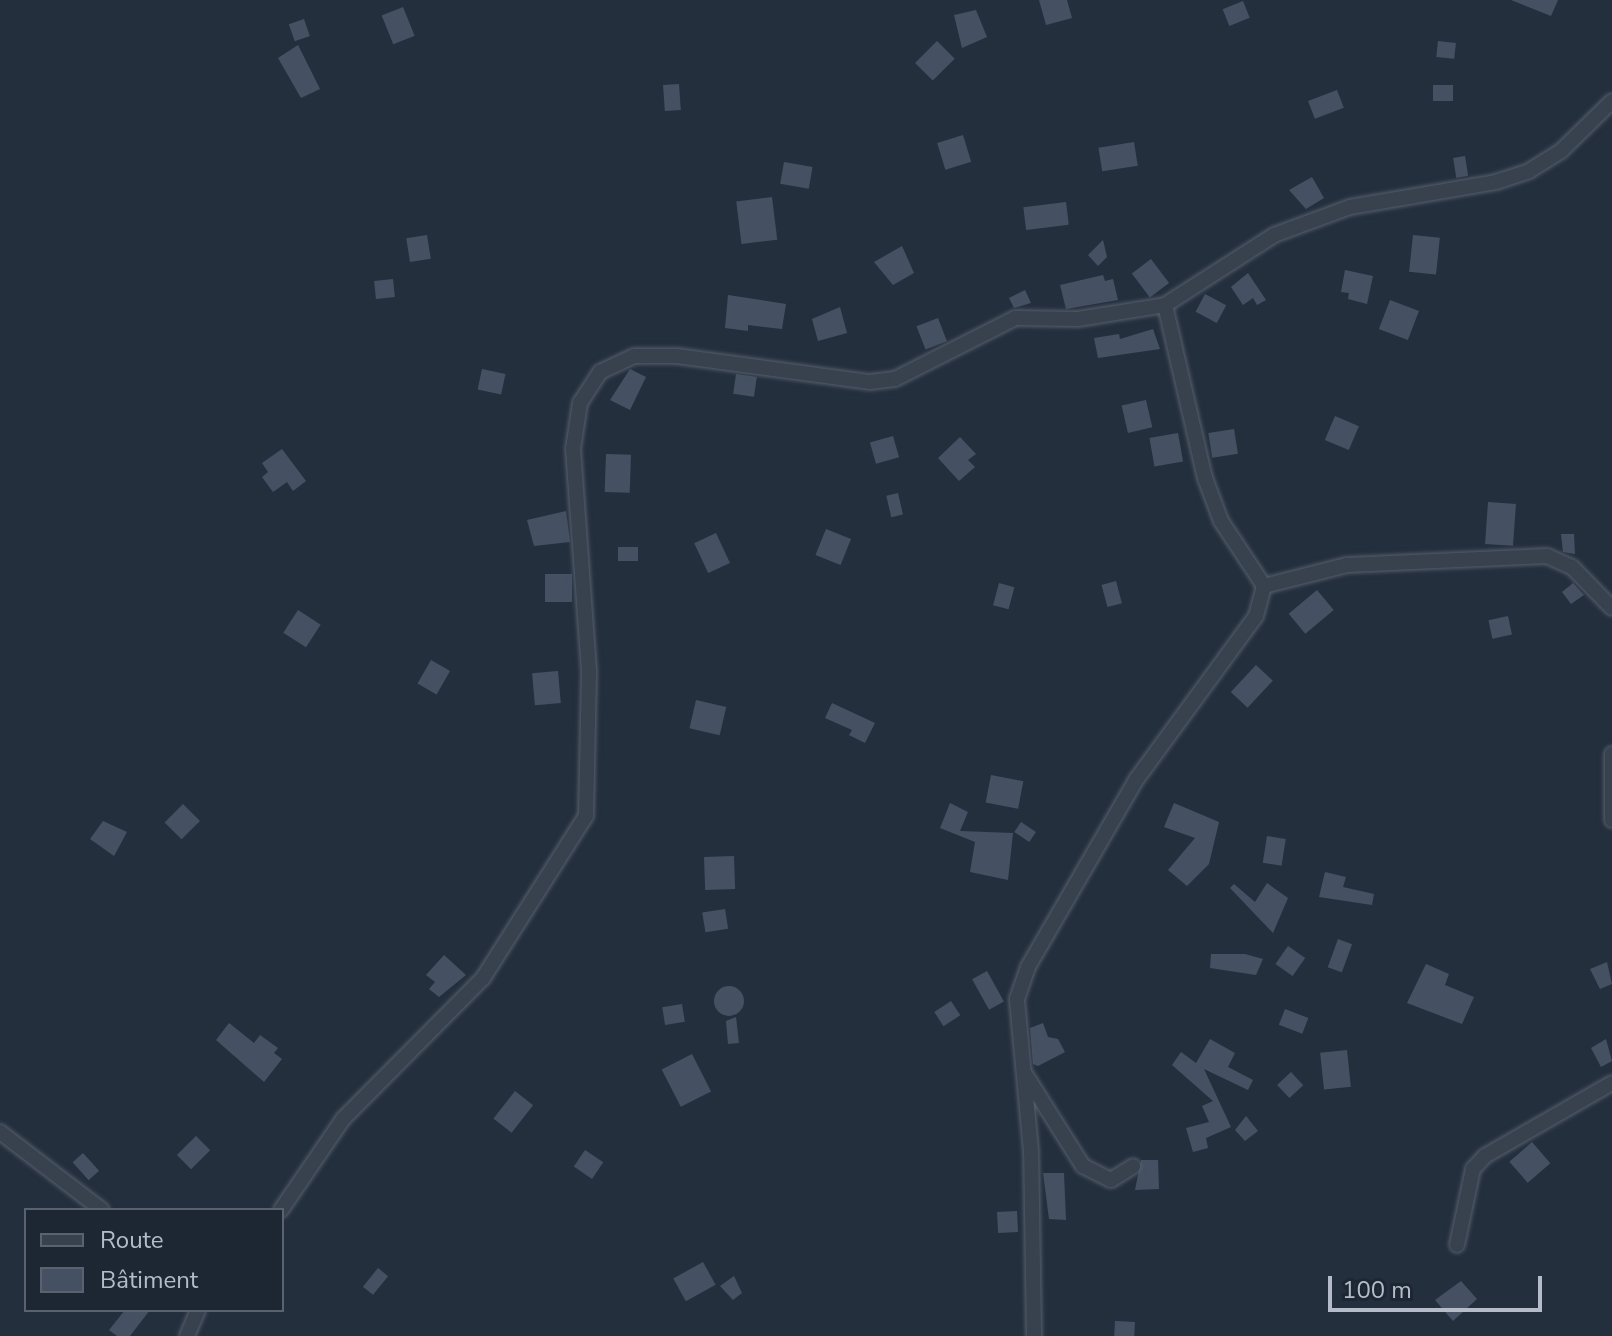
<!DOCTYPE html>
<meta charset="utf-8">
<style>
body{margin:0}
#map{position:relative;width:1612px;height:1336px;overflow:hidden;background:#242f3e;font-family:"Nunito Sans",sans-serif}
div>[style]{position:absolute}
.building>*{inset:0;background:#455162;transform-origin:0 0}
.round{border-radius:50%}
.roads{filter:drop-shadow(0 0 2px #565f6c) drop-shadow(0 0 2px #565f6c)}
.minor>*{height:14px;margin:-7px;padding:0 7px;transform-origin:7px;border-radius:7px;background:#38414e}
span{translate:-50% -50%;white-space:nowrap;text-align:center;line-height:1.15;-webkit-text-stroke:8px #1d2633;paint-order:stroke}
.legend{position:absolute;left:24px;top:1208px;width:260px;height:104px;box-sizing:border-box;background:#1d2633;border:2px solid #59626f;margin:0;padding:10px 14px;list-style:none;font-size:24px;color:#b4bcc9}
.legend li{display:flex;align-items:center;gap:16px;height:40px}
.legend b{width:40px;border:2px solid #59626f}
.scale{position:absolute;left:1328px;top:1276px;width:214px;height:36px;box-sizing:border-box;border:4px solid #b4bcc9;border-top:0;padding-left:10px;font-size:24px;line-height:28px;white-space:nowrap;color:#b4bcc9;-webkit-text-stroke:6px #1d2633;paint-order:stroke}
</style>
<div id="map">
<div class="building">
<div style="clip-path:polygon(1039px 0,1067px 0,1072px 18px,1046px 25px)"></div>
<div style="clip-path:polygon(1511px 0,1558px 0,1551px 16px)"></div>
<div style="left:1243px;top:1px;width:18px;height:22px;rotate:68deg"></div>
<div style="left:403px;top:7px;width:31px;height:23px;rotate:68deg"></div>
<div style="clip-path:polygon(976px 10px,987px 37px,962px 48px,954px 15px)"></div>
<div style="left:304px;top:19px;width:18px;height:16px;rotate:71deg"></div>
<div style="left:937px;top:41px;width:25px;height:31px;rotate:45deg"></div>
<div style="left:1438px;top:41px;width:18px;height:16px;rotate:6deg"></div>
<div style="clip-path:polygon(298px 45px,320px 89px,301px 98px,278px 58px)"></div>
<div style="left:679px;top:84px;width:26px;height:16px;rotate:86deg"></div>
<div style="left:1433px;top:85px;width:20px;height:16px"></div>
<div style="left:1337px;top:90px;width:19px;height:31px;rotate:69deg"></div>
<div style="left:963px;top:135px;width:28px;height:27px;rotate:73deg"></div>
<div style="left:1134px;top:142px;width:24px;height:36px;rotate:81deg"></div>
<div style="left:1465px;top:156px;width:20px;height:12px;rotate:81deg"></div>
<div style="left:784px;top:162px;width:29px;height:22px;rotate:10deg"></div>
<div style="clip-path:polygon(1312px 177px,1324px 198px,1306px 209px,1289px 190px)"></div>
<div style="left:772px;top:197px;width:43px;height:36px;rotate:83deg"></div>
<div style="left:1066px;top:202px;width:23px;height:43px;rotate:83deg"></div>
<div style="left:427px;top:235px;width:24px;height:21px;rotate:81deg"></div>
<div style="left:1413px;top:235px;width:27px;height:37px;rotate:6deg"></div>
<div style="clip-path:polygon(1103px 240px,1107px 257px,1098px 266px,1088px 255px)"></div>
<div style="clip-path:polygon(902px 246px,914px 273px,893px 285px,874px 262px)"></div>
<div style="left:1151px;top:259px;width:30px;height:24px;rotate:53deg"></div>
<div style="clip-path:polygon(1345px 270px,1373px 276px,1367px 304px,1348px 299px,1349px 293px,1341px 292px)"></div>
<div style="clip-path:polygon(1248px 273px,1266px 300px,1257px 305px,1253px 298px,1243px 305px,1231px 287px)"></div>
<div style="clip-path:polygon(1103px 275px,1105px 281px,1113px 279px,1118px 300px,1066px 309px,1060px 285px)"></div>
<div style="left:393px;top:279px;width:18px;height:19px;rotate:84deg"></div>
<div style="clip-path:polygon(1025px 290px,1031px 303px,1014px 308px,1009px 298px)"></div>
<div style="left:1205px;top:294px;width:24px;height:20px;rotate:28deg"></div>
<div style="clip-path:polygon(728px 295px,786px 304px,782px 329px,748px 325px,748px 331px,725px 328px)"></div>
<div style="left:1390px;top:300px;width:31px;height:31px;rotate:21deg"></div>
<div style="clip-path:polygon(840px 307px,847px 333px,818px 341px,812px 319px)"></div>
<div style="left:938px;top:318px;width:25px;height:23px;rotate:69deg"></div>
<div style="clip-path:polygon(1153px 329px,1160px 349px,1098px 358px,1094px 338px,1119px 334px,1120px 339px)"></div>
<div style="left:482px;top:369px;width:24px;height:21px;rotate:12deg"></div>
<div style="clip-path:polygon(630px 369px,646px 377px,630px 410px,610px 400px)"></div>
<div style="left:736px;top:374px;width:21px;height:20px;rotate:8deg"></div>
<div style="left:1146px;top:400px;width:28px;height:25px;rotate:77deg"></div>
<div style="left:1335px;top:416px;width:26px;height:26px;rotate:23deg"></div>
<div style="left:1234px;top:429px;width:25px;height:26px;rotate:81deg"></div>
<div style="left:1178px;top:433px;width:29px;height:29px;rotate:80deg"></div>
<div style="left:893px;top:436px;width:22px;height:24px;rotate:74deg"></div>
<div style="clip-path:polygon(960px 437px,976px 454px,968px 460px,975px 467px,959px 481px,938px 458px)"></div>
<div style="clip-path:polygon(282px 449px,306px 481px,293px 491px,287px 482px,273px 492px,262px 477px,268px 472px,262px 463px)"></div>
<div style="left:606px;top:454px;width:25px;height:38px;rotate:2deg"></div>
<div style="left:898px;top:493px;width:22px;height:12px;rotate:77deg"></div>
<div style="left:1488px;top:502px;width:28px;height:42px;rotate:4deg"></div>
<div style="clip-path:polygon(566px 511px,570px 542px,534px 546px,527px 520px)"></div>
<div style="left:826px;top:529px;width:27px;height:28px;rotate:22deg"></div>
<div style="left:716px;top:533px;width:33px;height:24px;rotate:65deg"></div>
<div style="clip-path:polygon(1561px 534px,1574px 534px,1575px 554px,1563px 552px)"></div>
<div style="left:638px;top:547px;width:14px;height:20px;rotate:90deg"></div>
<div style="left:545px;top:574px;width:27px;height:28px"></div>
<div style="left:1116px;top:581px;width:23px;height:15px;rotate:75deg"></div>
<div style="left:999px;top:583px;width:16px;height:23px;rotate:15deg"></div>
<div style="clip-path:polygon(1573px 583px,1584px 595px,1571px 604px,1562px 592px)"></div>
<div style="left:1317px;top:590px;width:26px;height:37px;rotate:50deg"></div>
<div style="left:298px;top:610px;width:27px;height:27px;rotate:33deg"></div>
<div style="left:1508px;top:616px;width:19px;height:20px;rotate:78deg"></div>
<div style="left:431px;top:660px;width:22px;height:27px;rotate:30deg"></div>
<div style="left:1256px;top:665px;width:23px;height:37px;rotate:43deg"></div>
<div style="left:558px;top:671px;width:32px;height:26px;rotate:85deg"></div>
<div style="left:696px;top:700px;width:31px;height:29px;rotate:13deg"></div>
<div style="clip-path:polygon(832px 703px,875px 723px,865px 743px,849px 735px,852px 730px,825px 718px)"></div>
<div style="left:991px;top:775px;width:33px;height:28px;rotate:11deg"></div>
<div style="clip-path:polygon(950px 803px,968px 812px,960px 831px,1013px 833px,1008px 880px,970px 872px,975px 842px,940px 828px)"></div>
<div style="clip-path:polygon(1174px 803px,1219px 822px,1209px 864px,1187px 886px,1168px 870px,1195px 838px,1164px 827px)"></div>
<div style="left:183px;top:804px;width:24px;height:26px;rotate:45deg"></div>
<div style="clip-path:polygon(103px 821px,127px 832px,114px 856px,90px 839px)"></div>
<div style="left:1021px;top:822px;width:18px;height:12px;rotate:34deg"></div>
<div style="left:1267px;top:836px;width:19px;height:27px;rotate:9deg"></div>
<div style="left:734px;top:856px;width:33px;height:30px;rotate:88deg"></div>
<div style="clip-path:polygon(1325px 872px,1346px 877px,1343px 887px,1374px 894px,1372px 905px,1319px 897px)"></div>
<div style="clip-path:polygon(1267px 883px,1288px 898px,1273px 933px,1230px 888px,1234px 884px,1255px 902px)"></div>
<div style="left:725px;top:909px;width:20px;height:23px;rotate:81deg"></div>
<div style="left:1338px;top:939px;width:15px;height:30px;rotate:20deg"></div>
<div style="left:1288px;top:946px;width:21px;height:22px;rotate:35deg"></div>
<div style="clip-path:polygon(1211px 954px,1245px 954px,1263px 959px,1256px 975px,1210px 968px)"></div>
<div style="clip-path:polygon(444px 955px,466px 975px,439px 997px,429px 989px,435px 982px,426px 975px)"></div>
<div style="clip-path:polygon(1607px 962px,1612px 984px,1600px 989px,1590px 969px)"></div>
<div style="clip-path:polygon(1426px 964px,1449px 974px,1445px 985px,1474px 997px,1462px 1024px,1407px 1003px)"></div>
<div style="left:987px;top:971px;width:35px;height:17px;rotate:61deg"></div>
<div class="round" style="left:714px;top:986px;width:30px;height:30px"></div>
<div style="left:951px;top:1001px;width:17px;height:20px;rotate:57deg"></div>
<div style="left:682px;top:1004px;width:18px;height:20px;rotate:81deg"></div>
<div style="left:1285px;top:1009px;width:25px;height:17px;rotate:21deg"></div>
<div style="clip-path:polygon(736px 1017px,739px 1043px,728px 1044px,726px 1021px)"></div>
<div style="clip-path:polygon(229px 1023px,254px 1043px,260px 1035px,278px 1048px,274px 1053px,282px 1059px,264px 1082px,216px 1040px)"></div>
<div style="clip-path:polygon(1043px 1023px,1048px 1037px,1058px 1039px,1065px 1052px,1038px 1066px,1033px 1064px,1030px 1028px)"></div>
<div style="clip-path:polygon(1210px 1039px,1235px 1053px,1228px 1067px,1253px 1080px,1248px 1090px,1204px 1069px,1231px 1127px,1206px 1138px,1208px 1148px,1193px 1152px,1186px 1128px,1209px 1122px,1202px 1106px,1213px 1101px,1172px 1065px,1181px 1052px,1196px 1063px)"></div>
<div style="clip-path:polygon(1606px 1039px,1612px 1061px,1601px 1067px,1591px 1048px)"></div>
<div style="left:1347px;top:1050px;width:37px;height:27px;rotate:84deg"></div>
<div style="left:692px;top:1054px;width:42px;height:34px;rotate:63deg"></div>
<div style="left:1291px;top:1072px;width:18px;height:19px;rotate:47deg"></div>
<div style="left:515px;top:1091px;width:23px;height:35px;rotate:38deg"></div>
<div style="clip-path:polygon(1246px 1116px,1258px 1131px,1245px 1141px,1235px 1130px)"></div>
<div style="left:196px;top:1136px;width:20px;height:27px;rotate:45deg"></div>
<div style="left:1532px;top:1142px;width:28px;height:30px;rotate:49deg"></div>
<div style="left:585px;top:1150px;width:22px;height:20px;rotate:34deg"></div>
<div style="left:83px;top:1153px;width:24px;height:14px;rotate:48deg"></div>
<div style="clip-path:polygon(1141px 1160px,1158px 1160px,1159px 1189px,1135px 1190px)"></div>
<div style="clip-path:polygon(1043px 1173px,1064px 1173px,1066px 1220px,1049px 1219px)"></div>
<div style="left:1017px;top:1211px;width:21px;height:20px;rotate:87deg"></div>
<div style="left:703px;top:1262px;width:26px;height:34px;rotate:61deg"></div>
<div style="left:378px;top:1268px;width:13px;height:24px;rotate:39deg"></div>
<div style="clip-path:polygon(734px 1276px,742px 1293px,733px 1300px,720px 1286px)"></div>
<div style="clip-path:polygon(1461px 1281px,1477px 1299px,1453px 1321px,1435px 1300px)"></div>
<div style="clip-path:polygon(125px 1310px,150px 1310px,130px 1336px,117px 1336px,109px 1330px)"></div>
<div style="left:1115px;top:1321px;width:20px;height:15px;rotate:3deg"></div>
</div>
<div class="roads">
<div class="minor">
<div style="left:1165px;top:305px;width:178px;rotate:77deg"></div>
<div style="left:1205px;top:478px;width:46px;rotate:69.6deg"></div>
<div style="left:1221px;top:521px;width:78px;rotate:56.5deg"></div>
<div style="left:1612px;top:754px;width:66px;rotate:90deg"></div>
<div style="left:1025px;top:1074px;width:109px;rotate:57.8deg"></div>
<div style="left:1083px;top:1166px;width:31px;rotate:27deg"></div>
<div style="left:1111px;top:1180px;width:26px;rotate:-32deg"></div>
<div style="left:0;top:1132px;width:128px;rotate:37.4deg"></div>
<div style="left:281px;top:1210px;width:110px;rotate:-55.7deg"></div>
<div style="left:343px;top:1119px;width:199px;rotate:-45.2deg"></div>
<div style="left:483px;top:978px;width:192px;rotate:-57.6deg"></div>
<div style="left:586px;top:816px;width:145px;rotate:-88.8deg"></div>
<div style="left:589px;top:671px;width:223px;rotate:-94.1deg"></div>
<div style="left:573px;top:449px;width:47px;rotate:-81.3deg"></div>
<div style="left:580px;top:403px;width:37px;rotate:-57deg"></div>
<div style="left:600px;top:372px;width:38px;rotate:-25deg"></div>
<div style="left:635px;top:356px;width:42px"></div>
<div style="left:677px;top:356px;width:195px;rotate:7.7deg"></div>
<div style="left:870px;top:382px;width:25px;rotate:-7deg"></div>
<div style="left:895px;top:379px;width:135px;rotate:-26.9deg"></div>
<div style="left:1015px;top:318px;width:63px;rotate:0.9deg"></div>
<div style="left:1078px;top:319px;width:88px;rotate:-9.1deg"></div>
<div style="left:1165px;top:305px;width:130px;rotate:-32.7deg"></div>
<div style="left:1274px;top:235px;width:81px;rotate:-20.2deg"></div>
<div style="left:1350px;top:207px;width:148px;rotate:-9.7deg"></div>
<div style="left:1496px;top:182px;width:35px;rotate:-18deg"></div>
<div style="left:1529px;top:171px;width:38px;rotate:-32deg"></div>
<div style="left:1561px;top:151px;width:71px;rotate:-44.4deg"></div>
<div style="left:1457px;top:1245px;width:78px;rotate:-78.1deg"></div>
<div style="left:1473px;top:1169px;width:18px;rotate:-47deg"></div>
<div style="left:1485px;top:1156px;width:146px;rotate:-29.9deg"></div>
<div style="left:187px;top:1336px;width:28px;rotate:-67deg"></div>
<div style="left:1034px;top:1336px;width:185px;rotate:-90.9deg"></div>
<div style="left:1031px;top:1151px;width:153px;rotate:-95.3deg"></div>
<div style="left:1017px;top:999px;width:34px;rotate:-71deg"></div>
<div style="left:1028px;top:967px;width:216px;rotate:-60deg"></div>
<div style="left:1136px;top:780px;width:203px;rotate:-53.8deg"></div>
<div style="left:1256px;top:616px;width:31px;rotate:-75deg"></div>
<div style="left:1264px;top:586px;width:86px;rotate:-14.2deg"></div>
<div style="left:1347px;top:565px;width:200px;rotate:-2.6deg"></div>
<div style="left:1547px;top:556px;width:27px;rotate:24deg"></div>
<div style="left:1572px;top:567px;width:57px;rotate:45.7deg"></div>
</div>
</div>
<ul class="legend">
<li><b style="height:10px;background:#38414e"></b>Route</li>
<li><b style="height:22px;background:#455162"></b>Bâtiment</li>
</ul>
<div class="scale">100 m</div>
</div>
